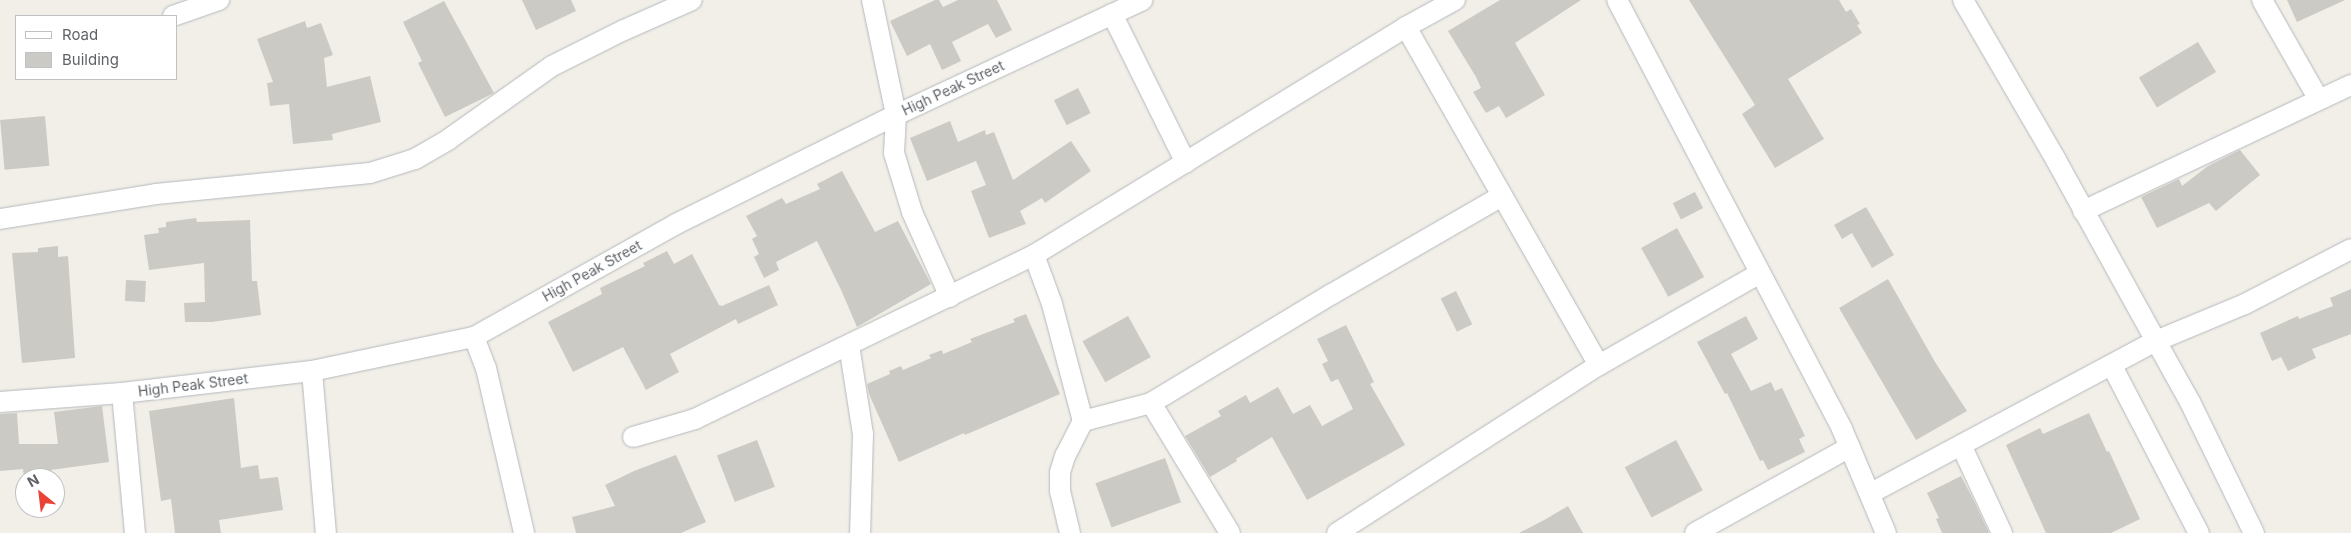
<!DOCTYPE html>
<style>
body{margin:0}
#map{position:relative;width:2351px;height:533px;overflow:hidden;background:#f1efe8;font-family:Inter,sans-serif}
div>[style]{position:absolute}
.building>*{inset:0;background:#cccac5;transform-origin:0 0}
.roads{filter:drop-shadow(0 0 1px #b5b8bc) drop-shadow(0 0 1px #b5b8bc)}
.street>*{height:20px;margin:-10px;padding:0 10px;transform-origin:10px;border-radius:10px;background:#fff}
span{translate:-50% -50%;white-space:nowrap;text-align:center;line-height:1.15;-webkit-text-stroke:4.5px #fff;paint-order:stroke}
.street-label{font-size:14px;color:#5f6368}
.legend{position:absolute;left:15px;top:15px;width:162px;height:65px;box-sizing:border-box;background:#fff;border:1px solid #bfc1c3;margin:0;padding:6px 9px;list-style:none;font-size:15px;color:#5f6368}
.legend li{display:flex;align-items:center;gap:10px;height:25px}
.legend b{width:25px;border:1px solid #bfc1c3}
.north{position:absolute;left:15px;top:468px;width:50px;height:50px;box-sizing:border-box;background:#fff;border:1px solid #bfc1c3;border-radius:50%;rotate:331deg;font-size:14px;font-weight:700;line-height:20px;text-align:center;color:#5f6368}
.north::after{content:'';display:block;margin:auto;width:18px;height:22px;background:#ea4335;clip-path:polygon(50% 0,100% 100%,50% 72%,0 100%)}
</style>
<div id="map">
<div class="building">
<div style="clip-path:polygon(522px 0,571px 0,576px 11px,536px 30px)"></div>
<div style="clip-path:polygon(935px 0,939px 0,943px 7px,958px 0,997px 0,1012px 30px,996px 38px,988px 24px,952px 42px,961px 61px,942px 70px,930px 44px,907px 56px,890px 21px)"></div>
<div style="clip-path:polygon(1500px 0,1581px 0,1515px 43px,1545px 95px,1506px 118px,1499px 106px,1486px 113px,1473px 92px,1481px 88px,1476px 77px,1448px 31px)"></div>
<div style="clip-path:polygon(1689px 0,1839px 0,1846px 12px,1851px 9px,1860px 24px,1857px 25px,1862px 33px,1788px 79px,1824px 139px,1775px 168px,1742px 114px,1755px 105px)"></div>
<div style="clip-path:polygon(2287px 0,2345px 0,2297px 22px)"></div>
<div style="clip-path:polygon(444px 1px,494px 93px,445px 117px,418px 63px,422px 61px,403px 22px)"></div>
<div style="clip-path:polygon(305px 21px,307px 28px,321px 23px,333px 55px,324px 58px,327px 87px,370px 76px,381px 122px,332px 134px,333px 140px,293px 144px,289px 104px,270px 106px,267px 83px,273px 82px,257px 39px)"></div>
<div style="left:2198px;top:42px;width:35px;height:69px;rotate:59deg"></div>
<div style="left:1078px;top:88px;width:28px;height:27px;rotate:63deg"></div>
<div style="left:45px;top:116px;width:50px;height:45px;rotate:85deg"></div>
<div style="clip-path:polygon(950px 121px,958px 142px,985px 130px,986px 135px,994px 132px,1013px 180px,1071px 141px,1091px 171px,1045px 203px,1042px 198px,1020px 211px,1026px 224px,989px 238px,971px 191px,986px 185px,976px 161px,927px 181px,910px 138px)"></div>
<div style="clip-path:polygon(2240px 150px,2260px 175px,2216px 211px,2209px 203px,2157px 228px,2141px 197px,2179px 179px,2182px 186px,2208px 166px)"></div>
<div style="clip-path:polygon(842px 171px,875px 232px,898px 221px,931px 284px,857px 327px,842px 292px,817px 241px,776px 262px,779px 270px,764px 278px,754px 257px,759px 254px,752px 239px,757px 236px,746px 216px,782px 198px,786px 204px,820px 189px,817px 184px)"></div>
<div style="left:1695px;top:192px;width:18px;height:25px;rotate:63deg"></div>
<div style="clip-path:polygon(1866px 207px,1894px 255px,1872px 268px,1852px 233px,1842px 239px,1834px 225px)"></div>
<div style="clip-path:polygon(196px 218px,197px 222px,250px 220px,252px 281px,257px 281px,261px 315px,212px 322px,185px 322px,184px 303px,205px 302px,204px 263px,149px 270px,144px 235px,159px 233px,158px 228px,166px 227px,166px 222px)"></div>
<div style="left:1677px;top:228px;width:56px;height:41px;rotate:61deg"></div>
<div style="clip-path:polygon(58px 246px,58px 257px,68px 256px,75px 358px,22px 363px,12px 253px,38px 252px,38px 248px)"></div>
<div style="clip-path:polygon(667px 251px,674px 264px,692px 254px,719px 305px,722px 306px,769px 285px,778px 305px,738px 324px,736px 319px,670px 354px,679px 372px,646px 390px,623px 347px,573px 372px,548px 322px,602px 294px,600px 288px,645px 266px,643px 263px)"></div>
<div style="clip-path:polygon(1888px 279px,1935px 362px,1967px 411px,1916px 440px,1839px 308px)"></div>
<div style="left:126px;top:280px;width:20px;height:21px;rotate:3deg"></div>
<div style="clip-path:polygon(2351px 289px,2351px 334px,2312px 349px,2316px 358px,2288px 371px,2281px 357px,2272px 361px,2260px 333px,2298px 316px,2299px 319px,2333px 306px,2330px 298px)"></div>
<div style="left:1456px;top:291px;width:37px;height:17px;rotate:64deg"></div>
<div style="clip-path:polygon(1026px 314px,1060px 394px,965px 435px,964px 433px,899px 462px,869px 394px,867px 384px,890px 374px,889px 371px,901px 366px,903px 370px,931px 358px,929px 355px,942px 350px,943px 354px,972px 342px,970px 339px,1015px 322px,1013px 319px)"></div>
<div style="left:1128px;top:316px;width:47px;height:52px;rotate:61deg"></div>
<div style="clip-path:polygon(1746px 316px,1758px 339px,1731px 354px,1751px 391px,1771px 382px,1775px 391px,1782px 388px,1805px 436px,1799px 439px,1805px 452px,1768px 470px,1763px 460px,1760px 461px,1727px 393px,1725px 394px,1697px 342px)"></div>
<div style="clip-path:polygon(1346px 325px,1374px 382px,1370px 384px,1405px 445px,1307px 500px,1272px 437px,1236px 459px,1237px 461px,1210px 477px,1185px 436px,1221px 416px,1218px 411px,1246px 395px,1250px 403px,1278px 387px,1293px 414px,1310px 405px,1322px 426px,1353px 409px,1338px 379px,1331px 382px,1322px 364px,1328px 361px,1317px 339px)"></div>
<div style="clip-path:polygon(234px 398px,241px 468px,258px 465px,260px 479px,278px 477px,283px 510px,219px 520px,221px 533px,175px 533px,171px 499px,161px 501px,149px 411px)"></div>
<div style="clip-path:polygon(102px 406px,109px 462px,51px 470px,52px 478px,24px 478px,23px 469px,0 471px,0 414px,17px 413px,19px 444px,58px 444px,54px 412px)"></div>
<div style="clip-path:polygon(2089px 413px,2107px 452px,2109px 451px,2140px 519px,2111px 533px,2046px 533px,2006px 445px,2040px 428px,2043px 434px)"></div>
<div style="left:757px;top:440px;width:50px;height:43px;rotate:69deg"></div>
<div style="left:1676px;top:440px;width:57px;height:58px;rotate:62deg"></div>
<div style="clip-path:polygon(676px 455px,706px 522px,681px 533px,576px 533px,572px 517px,615px 506px,605px 485px,634px 471px)"></div>
<div style="left:1165px;top:458px;width:47px;height:74px;rotate:70deg"></div>
<div style="clip-path:polygon(1961px 476px,1975px 503px,1989px 533px,1942px 533px,1936px 519px,1939px 518px,1927px 493px)"></div>
<div style="clip-path:polygon(1568px 506px,1583px 533px,1519px 533px,1546px 519px)"></div>
</div>
<div class="roads">
<div class="street">
<div style="left:872px;top:0;width:117px;rotate:78.2deg"></div>
<div style="left:896px;top:115px;width:38px;rotate:93deg"></div>
<div style="left:894px;top:153px;width:62px;rotate:73deg"></div>
<div style="left:912px;top:212px;width:93px;rotate:65.9deg"></div>
<div style="left:1617px;top:0;width:484px;rotate:62.3deg"></div>
<div style="left:1842px;top:429px;width:113px;rotate:67.1deg"></div>
<div style="left:1963px;top:0;width:185px;rotate:59.8deg"></div>
<div style="left:2056px;top:160px;width:207px;rotate:61.1deg"></div>
<div style="left:2156px;top:341px;width:70px;rotate:60.9deg"></div>
<div style="left:2190px;top:402px;width:146px;rotate:64deg"></div>
<div style="left:2262px;top:0;width:113px;rotate:60.3deg"></div>
<div style="left:1112px;top:14px;width:166px;rotate:63.6deg"></div>
<div style="left:173px;top:16px;width:49px;rotate:-19.2deg"></div>
<div style="left:1406px;top:27px;width:389px;rotate:60.3deg"></div>
<div style="left:2083px;top:211px;width:296px;rotate:-25.2deg"></div>
<div style="left:0;top:219px;width:158px;rotate:-9.1deg"></div>
<div style="left:156px;top:194px;width:215px;rotate:-5.6deg"></div>
<div style="left:370px;top:173px;width:47px;rotate:-17.3deg"></div>
<div style="left:415px;top:159px;width:39px;rotate:-30deg"></div>
<div style="left:449px;top:139px;width:126px;rotate:-35.3deg"></div>
<div style="left:552px;top:66px;width:80px;rotate:-26.6deg"></div>
<div style="left:624px;top:30px;width:74px;rotate:-23.8deg"></div>
<div style="left:1034px;top:255px;width:52px;rotate:69.8deg"></div>
<div style="left:1052px;top:304px;width:121px;rotate:75.2deg"></div>
<div style="left:1083px;top:421px;width:39px;rotate:117deg"></div>
<div style="left:1065px;top:456px;width:17px;rotate:107deg"></div>
<div style="left:1060px;top:472px;width:19px;rotate:90deg"></div>
<div style="left:1060px;top:491px;width:43px;rotate:76.6deg"></div>
<div style="left:474px;top:337px;width:33px;rotate:69deg"></div>
<div style="left:486px;top:368px;width:169px;rotate:77deg"></div>
<div style="left:849px;top:345px;width:90px;rotate:81.1deg"></div>
<div style="left:863px;top:434px;width:99px;rotate:91.7deg"></div>
<div style="left:2112px;top:366px;width:188px;rotate:62.5deg"></div>
<div style="left:312px;top:371px;width:163px;rotate:85.1deg"></div>
<div style="left:122px;top:393px;width:141px;rotate:84.7deg"></div>
<div style="left:0;top:402px;width:122px;rotate:-4.2deg"></div>
<div style="left:122px;top:393px;width:191px;rotate:-6.6deg"></div>
<div style="left:312px;top:371px;width:166px;rotate:-11.9deg"></div>
<div style="left:474px;top:337px;width:231px;rotate:-29.2deg"></div>
<div style="left:676px;top:224px;width:246px;rotate:-26.4deg"></div>
<div style="left:896px;top:115px;width:272px;rotate:-25deg"></div>
<div style="left:1151px;top:403px;width:152px;rotate:58.7deg"></div>
<div style="left:1083px;top:421px;width:70px;rotate:-14.8deg"></div>
<div style="left:1151px;top:403px;width:211px;rotate:-31.1deg"></div>
<div style="left:1332px;top:294px;width:196px;rotate:-30deg"></div>
<div style="left:633px;top:437px;width:65px;rotate:-16.2deg"></div>
<div style="left:695px;top:419px;width:377px;rotate:-25.8deg"></div>
<div style="left:1034px;top:255px;width:436px;rotate:-31.5deg"></div>
<div style="left:1406px;top:27px;width:56px;rotate:-28.9deg"></div>
<div style="left:1961px;top:445px;width:97px;rotate:65deg"></div>
<div style="left:1871px;top:493px;width:323px;rotate:-28.1deg"></div>
<div style="left:2156px;top:341px;width:96px;rotate:-22.6deg"></div>
<div style="left:2245px;top:304px;width:119px;rotate:-27.4deg"></div>
<div style="left:1337px;top:533px;width:311px;rotate:-32.7deg"></div>
<div style="left:1599px;top:365px;width:185px;rotate:-29.7deg"></div>
<div style="left:1695px;top:533px;width:177px;rotate:-29deg"></div>
</div>
</div>
<div class="street-label">
<span style="left:953px;top:88px;rotate:-25deg">High Peak Street</span>
<span style="left:592px;top:271px;rotate:-29deg">High Peak Street</span>
<span style="left:193px;top:385px;rotate:-7deg">High Peak Street</span>
</div>
<ul class="legend">
<li><b style="height:6px;background:#fff"></b>Road</li>
<li><b style="height:14px;background:#cccac5"></b>Building</li>
</ul>
<div class="north">N</div>
</div>
